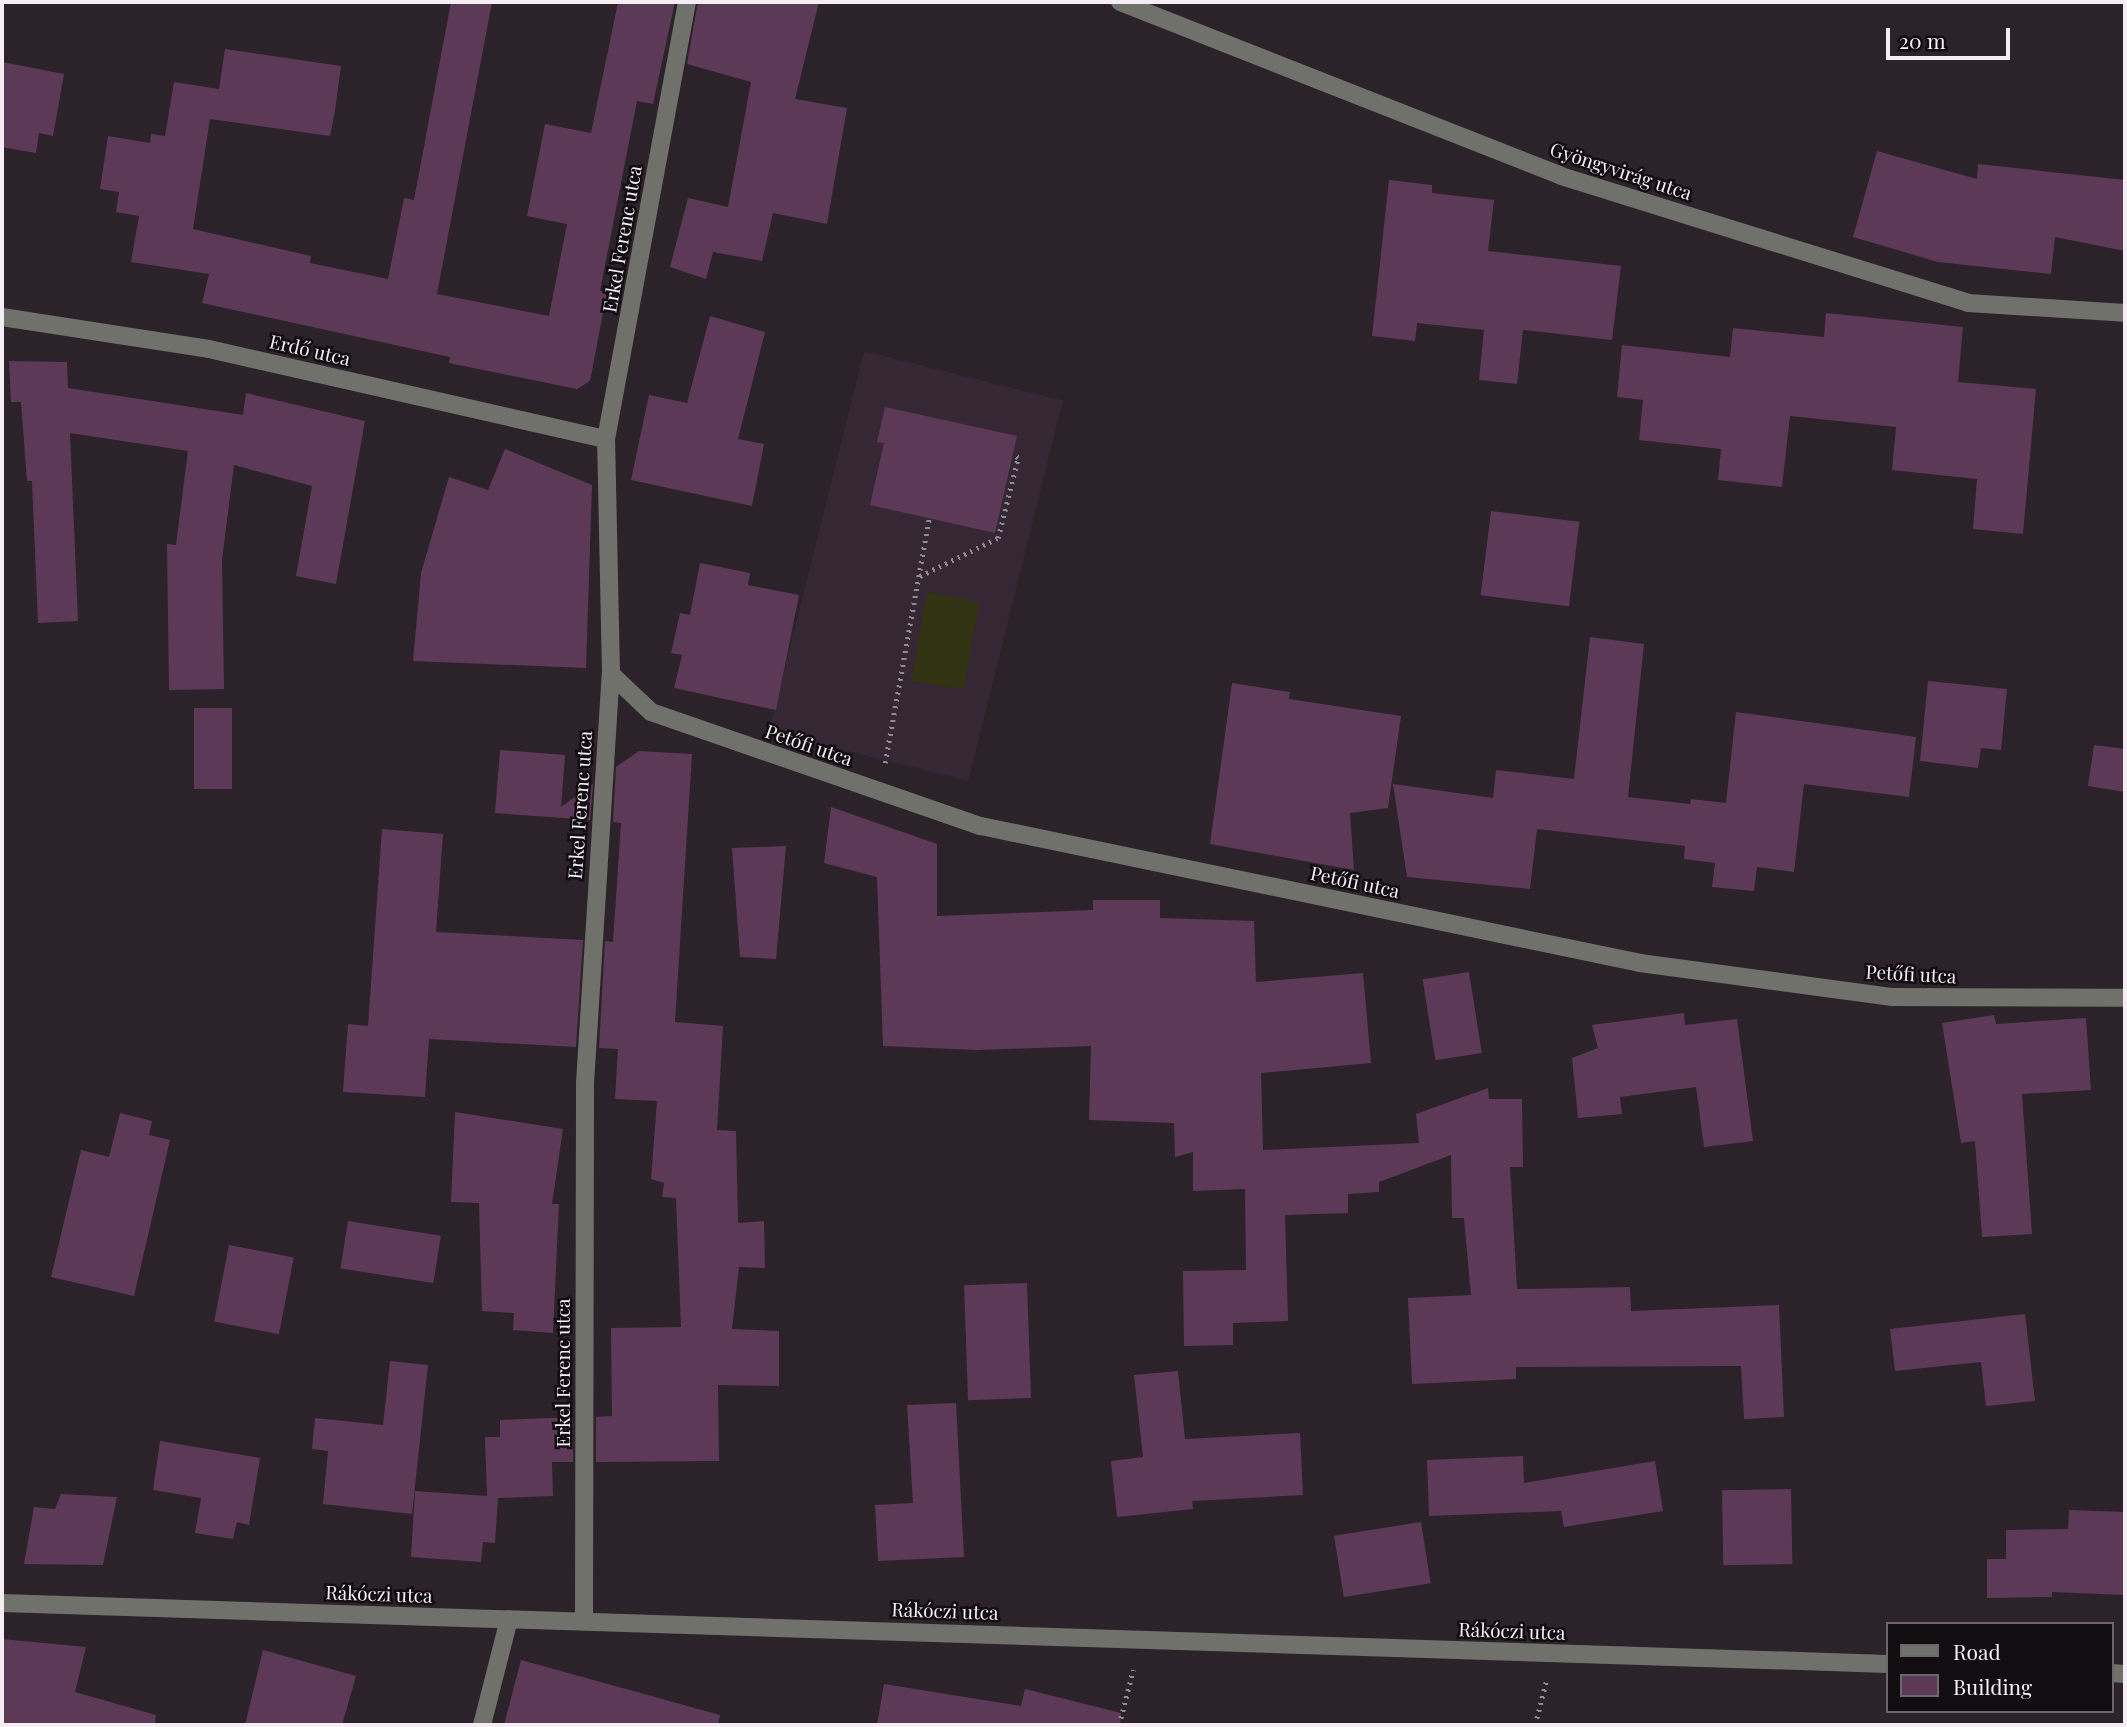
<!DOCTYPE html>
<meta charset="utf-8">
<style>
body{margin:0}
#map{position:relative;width:2127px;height:1727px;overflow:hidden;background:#2c222a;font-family:"Playfair Display",serif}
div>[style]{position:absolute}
.built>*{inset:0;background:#362734;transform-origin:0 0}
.green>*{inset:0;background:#323313;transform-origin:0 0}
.building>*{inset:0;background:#5c3a57;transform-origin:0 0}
.path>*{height:4.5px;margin-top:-2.25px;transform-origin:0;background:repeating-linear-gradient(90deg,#938b92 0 2px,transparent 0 7px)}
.minor>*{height:18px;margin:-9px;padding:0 9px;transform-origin:9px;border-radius:9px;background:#70716b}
span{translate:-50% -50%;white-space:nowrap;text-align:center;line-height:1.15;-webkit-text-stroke:5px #120d11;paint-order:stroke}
.street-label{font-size:19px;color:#f4edf3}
.frame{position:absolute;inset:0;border:4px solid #f4edf3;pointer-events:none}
.legend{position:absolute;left:1886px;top:1622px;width:228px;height:91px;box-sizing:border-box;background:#120d11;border:2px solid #6c676b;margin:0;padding:9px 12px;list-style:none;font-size:21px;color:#f4edf3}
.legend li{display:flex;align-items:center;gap:14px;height:35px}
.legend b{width:35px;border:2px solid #6c676b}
.scale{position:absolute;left:1886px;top:28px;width:124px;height:32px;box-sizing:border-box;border:4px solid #f4edf3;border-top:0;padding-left:9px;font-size:21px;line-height:24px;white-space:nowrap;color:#f4edf3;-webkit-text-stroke:5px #120d11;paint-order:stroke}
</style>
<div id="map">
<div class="built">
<div style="left:864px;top:351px;width:205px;height:392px;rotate:14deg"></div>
</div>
<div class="green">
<div style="left:927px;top:592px;width:53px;height:90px;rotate:10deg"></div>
</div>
<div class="building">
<div style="clip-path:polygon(451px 2px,492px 2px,437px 294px,549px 316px,567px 224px,527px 216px,545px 124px,591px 133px,618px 2px,675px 2px,653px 104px,637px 101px,600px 291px,607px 292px,590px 381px,577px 389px,449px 363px,450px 357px,202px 303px,209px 274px,131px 262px,139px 216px,116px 212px,119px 192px,100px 189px,108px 136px,150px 143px,151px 134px,165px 136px,174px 82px,219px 89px,225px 49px,341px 66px,335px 111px,330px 136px,210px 119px,193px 229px,311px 256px,310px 263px,388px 279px,404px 198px,414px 200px)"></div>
<div style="clip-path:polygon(698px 2px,819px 2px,795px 99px,847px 108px,827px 224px,773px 213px,762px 261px,713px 252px,706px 279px,670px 267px,688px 198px,728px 207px,751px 82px,687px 64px)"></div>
<div style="clip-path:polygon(2px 62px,64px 74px,53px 136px,39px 133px,36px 153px,2px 147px)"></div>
<div style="clip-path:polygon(1877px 151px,1977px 179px,1978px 164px,2125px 180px,2125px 251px,2055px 237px,2051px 274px,1938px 262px,1853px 237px)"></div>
<div style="clip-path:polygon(1389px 180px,1432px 185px,1432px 193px,1494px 200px,1488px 251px,1621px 266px,1612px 340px,1523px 330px,1517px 384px,1479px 380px,1484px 330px,1417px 323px,1415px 341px,1372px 336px)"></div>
<div style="clip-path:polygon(1826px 313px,1963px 327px,1958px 382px,2036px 389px,2023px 534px,1973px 529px,1977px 479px,1892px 470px,1896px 427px,1790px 416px,1782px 487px,1718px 480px,1721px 449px,1639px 440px,1643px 400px,1617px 397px,1622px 345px,1730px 357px,1733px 328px,1824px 337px)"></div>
<div style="clip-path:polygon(710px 316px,765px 332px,738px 439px,764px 444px,752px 506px,631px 480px,649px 395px,687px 403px)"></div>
<div style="clip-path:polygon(9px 361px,67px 362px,68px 388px,243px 415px,246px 393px,365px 421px,336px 584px,296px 576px,312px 486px,234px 465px,222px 560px,224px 689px,169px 690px,167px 544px,176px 545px,188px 451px,70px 433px,78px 621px,38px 623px,32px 481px,27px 481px,21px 402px,11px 402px)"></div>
<div style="clip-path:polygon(885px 407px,1017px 436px,995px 533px,870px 505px,884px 443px,877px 442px)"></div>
<div style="clip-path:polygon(505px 449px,592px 485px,586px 668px,413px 661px,421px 573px,449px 477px,488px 490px)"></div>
<div style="left:1491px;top:511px;width:89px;height:85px;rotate:7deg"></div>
<div style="clip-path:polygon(700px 563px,750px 573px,748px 585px,799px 595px,776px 710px,674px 688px,682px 655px,671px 653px,680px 613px,690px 615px)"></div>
<div style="clip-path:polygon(1590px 637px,1644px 644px,1628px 797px,1690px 804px,1691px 799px,1726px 803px,1736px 712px,1916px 737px,1909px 797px,1804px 784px,1794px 872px,1757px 867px,1754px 891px,1712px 887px,1715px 863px,1684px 859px,1685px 846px,1537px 829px,1530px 889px,1407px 877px,1393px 784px,1493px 798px,1496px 770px,1574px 779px)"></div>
<div style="clip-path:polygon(1928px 681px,2007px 689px,2001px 750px,1981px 748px,1978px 768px,1920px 761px)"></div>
<div style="clip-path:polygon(1232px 683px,1290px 692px,1289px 699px,1401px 716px,1388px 808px,1350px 813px,1354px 870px,1210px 844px)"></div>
<div style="left:194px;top:708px;width:38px;height:81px"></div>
<div style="clip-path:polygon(2094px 745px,2125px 749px,2125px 792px,2088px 786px)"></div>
<div style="clip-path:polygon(500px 750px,565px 755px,561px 807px,593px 784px,590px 820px,495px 813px)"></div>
<div style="clip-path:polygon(639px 751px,692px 754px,675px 1022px,723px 1026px,717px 1130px,736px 1131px,738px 1223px,764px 1221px,765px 1268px,739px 1267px,732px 1329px,779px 1331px,779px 1386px,718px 1385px,719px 1461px,596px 1462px,596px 1417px,612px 1416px,611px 1328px,681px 1327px,676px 1198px,662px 1197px,664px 1183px,651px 1179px,657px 1101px,615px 1099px,618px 1049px,599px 1048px,605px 941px,613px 942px,621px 823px,613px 822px,616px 767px)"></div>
<div style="clip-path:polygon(831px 807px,937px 844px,937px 916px,1093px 910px,1093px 900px,1160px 900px,1160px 918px,1254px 921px,1256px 982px,1363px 973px,1371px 1063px,1261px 1073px,1263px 1150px,1419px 1143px,1416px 1114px,1488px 1088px,1489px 1099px,1522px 1099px,1523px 1167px,1510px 1167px,1517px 1289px,1630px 1287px,1631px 1311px,1779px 1305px,1784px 1417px,1744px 1419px,1741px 1366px,1516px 1367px,1516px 1379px,1412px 1384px,1408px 1298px,1471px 1295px,1464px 1218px,1452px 1218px,1451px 1155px,1379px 1182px,1379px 1192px,1348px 1194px,1348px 1213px,1285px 1215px,1288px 1321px,1233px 1323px,1233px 1345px,1184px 1346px,1183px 1271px,1246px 1270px,1245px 1189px,1193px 1191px,1193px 1152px,1175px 1157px,1174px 1123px,1089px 1120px,1091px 1046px,978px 1050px,883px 1046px,877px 877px,824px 863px)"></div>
<div style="clip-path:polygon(382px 829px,443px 834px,436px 932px,583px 940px,576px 1047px,429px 1039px,425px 1097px,343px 1092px,348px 1024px,368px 1026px)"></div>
<div style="clip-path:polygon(786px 846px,776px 959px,740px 957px,732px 848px)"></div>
<div style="left:1469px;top:972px;width:82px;height:47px;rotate:81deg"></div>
<div style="clip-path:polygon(1684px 1013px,1685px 1025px,1737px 1019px,1753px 1141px,1704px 1147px,1696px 1087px,1620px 1097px,1622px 1114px,1578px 1118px,1572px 1058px,1598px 1048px,1592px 1025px)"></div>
<div style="clip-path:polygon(1994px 1015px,1996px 1024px,2086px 1018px,2091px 1090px,2022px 1094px,2032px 1234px,1982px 1237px,1975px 1141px,1961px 1143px,1942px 1023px)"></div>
<div style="clip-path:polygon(455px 1112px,563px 1129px,552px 1204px,559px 1204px,553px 1333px,513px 1330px,514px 1313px,482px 1311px,479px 1203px,451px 1202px)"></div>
<div style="clip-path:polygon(120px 1113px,152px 1121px,149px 1135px,170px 1140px,134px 1296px,51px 1277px,81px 1150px,109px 1157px)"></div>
<div style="left:348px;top:1221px;width:94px;height:48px;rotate:9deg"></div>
<div style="left:229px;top:1245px;width:66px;height:78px;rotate:11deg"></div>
<div style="left:1027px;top:1283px;width:115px;height:63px;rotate:88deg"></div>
<div style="clip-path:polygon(2025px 1314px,2035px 1401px,1986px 1406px,1981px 1362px,1895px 1371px,1890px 1329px)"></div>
<div style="clip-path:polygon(390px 1361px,428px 1365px,412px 1514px,323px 1504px,328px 1451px,312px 1449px,315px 1418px,383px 1425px)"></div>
<div style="clip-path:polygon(1178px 1371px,1185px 1439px,1300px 1433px,1303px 1495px,1192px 1501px,1193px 1509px,1117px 1517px,1111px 1461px,1143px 1457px,1134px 1375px)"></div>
<div style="clip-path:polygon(956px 1403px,964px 1557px,878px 1561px,875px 1505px,913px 1503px,907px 1405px)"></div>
<div style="clip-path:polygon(573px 1417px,573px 1462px,552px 1462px,553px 1496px,498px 1498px,495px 1543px,483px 1542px,481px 1562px,411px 1557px,415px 1491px,487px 1496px,485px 1437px,500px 1437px,500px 1420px)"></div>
<div style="clip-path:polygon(160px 1441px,260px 1458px,249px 1525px,237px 1522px,233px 1539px,195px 1533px,201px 1498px,153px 1490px)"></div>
<div style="clip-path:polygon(1523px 1456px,1524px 1483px,1655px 1461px,1663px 1511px,1564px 1527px,1561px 1511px,1429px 1516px,1427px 1460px)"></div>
<div style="left:1791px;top:1489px;width:75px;height:69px;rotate:89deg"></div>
<div style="clip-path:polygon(61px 1494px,117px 1497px,103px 1565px,24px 1564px,34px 1507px,55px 1509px)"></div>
<div style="clip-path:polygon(2069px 1510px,2125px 1512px,2125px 1595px,2052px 1592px,2052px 1597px,1987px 1598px,1987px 1559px,2006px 1559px,2006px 1530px,2068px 1529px)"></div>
<div style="left:1421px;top:1522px;width:62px;height:88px;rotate:81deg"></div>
<div style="clip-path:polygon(2px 1639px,86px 1647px,75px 1692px,156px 1715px,155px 1725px,2px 1725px)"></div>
<div style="clip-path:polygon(263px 1650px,356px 1676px,342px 1725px,245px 1725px)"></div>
<div style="clip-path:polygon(521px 1660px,720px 1715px,718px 1725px,504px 1725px)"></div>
<div style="clip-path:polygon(884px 1684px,1021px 1706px,1025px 1689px,1121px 1713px,1120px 1725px,877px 1725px)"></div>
</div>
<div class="path">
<div style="left:920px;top:576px;width:87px;rotate:-26deg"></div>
<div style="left:998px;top:538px;width:82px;rotate:-76deg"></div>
<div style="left:1018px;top:458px;width:6px;rotate:-141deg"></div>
<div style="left:885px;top:763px;width:249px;rotate:-79.8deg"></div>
<div style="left:1119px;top:1725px;width:57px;rotate:-75.7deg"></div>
<div style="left:1535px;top:1725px;width:44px;rotate:-75.7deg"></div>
</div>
<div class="minor">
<div style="left:1120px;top:2px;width:474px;rotate:21.5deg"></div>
<div style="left:1561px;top:176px;width:426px;rotate:17.3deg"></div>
<div style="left:1968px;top:303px;width:157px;rotate:3.6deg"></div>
<div style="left:2px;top:317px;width:209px;rotate:8.8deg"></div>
<div style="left:209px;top:349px;width:407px;rotate:12.8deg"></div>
<div style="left:611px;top:674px;width:55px;rotate:43.5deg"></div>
<div style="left:651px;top:712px;width:349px;rotate:19.1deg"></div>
<div style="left:981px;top:826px;width:673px;rotate:11.74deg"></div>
<div style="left:1640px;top:963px;width:255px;rotate:7.7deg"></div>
<div style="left:1893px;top:997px;width:232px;rotate:0.2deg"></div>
<div style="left:2px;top:1603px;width:1886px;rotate:1.85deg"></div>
<div style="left:584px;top:1619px;width:536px;rotate:-89.89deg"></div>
<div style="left:585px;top:1083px;width:410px;rotate:-86.4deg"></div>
<div style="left:611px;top:674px;width:235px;rotate:-91.2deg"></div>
<div style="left:606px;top:439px;width:444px;rotate:-79.5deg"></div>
<div style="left:2111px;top:1673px;width:14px;rotate:4deg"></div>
<div style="left:482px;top:1725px;width:109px;rotate:-75.7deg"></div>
</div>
<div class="street-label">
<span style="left:1621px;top:171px;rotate:18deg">Gyöngyvirág utca</span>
<span style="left:622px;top:239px;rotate:-80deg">Erkel Ferenc utca</span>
<span style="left:310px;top:350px;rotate:13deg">Erdő utca</span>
<span style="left:809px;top:745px;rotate:19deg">Petőfi utca</span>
<span style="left:580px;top:805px;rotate:-86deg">Erkel Ferenc utca</span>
<span style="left:1355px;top:882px;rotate:12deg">Petőfi utca</span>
<span style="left:1911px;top:974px;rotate:3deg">Petőfi utca</span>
<span style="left:563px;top:1373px;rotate:-90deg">Erkel Ferenc utca</span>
<span style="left:379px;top:1594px;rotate:2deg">Rákóczi utca</span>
<span style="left:945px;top:1611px;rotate:2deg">Rákóczi utca</span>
<span style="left:1512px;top:1631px;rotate:2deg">Rákóczi utca</span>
</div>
<div class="frame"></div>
<ul class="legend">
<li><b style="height:9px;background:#70716b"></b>Road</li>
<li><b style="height:19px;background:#5c3a57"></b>Building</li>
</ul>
<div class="scale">20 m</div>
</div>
